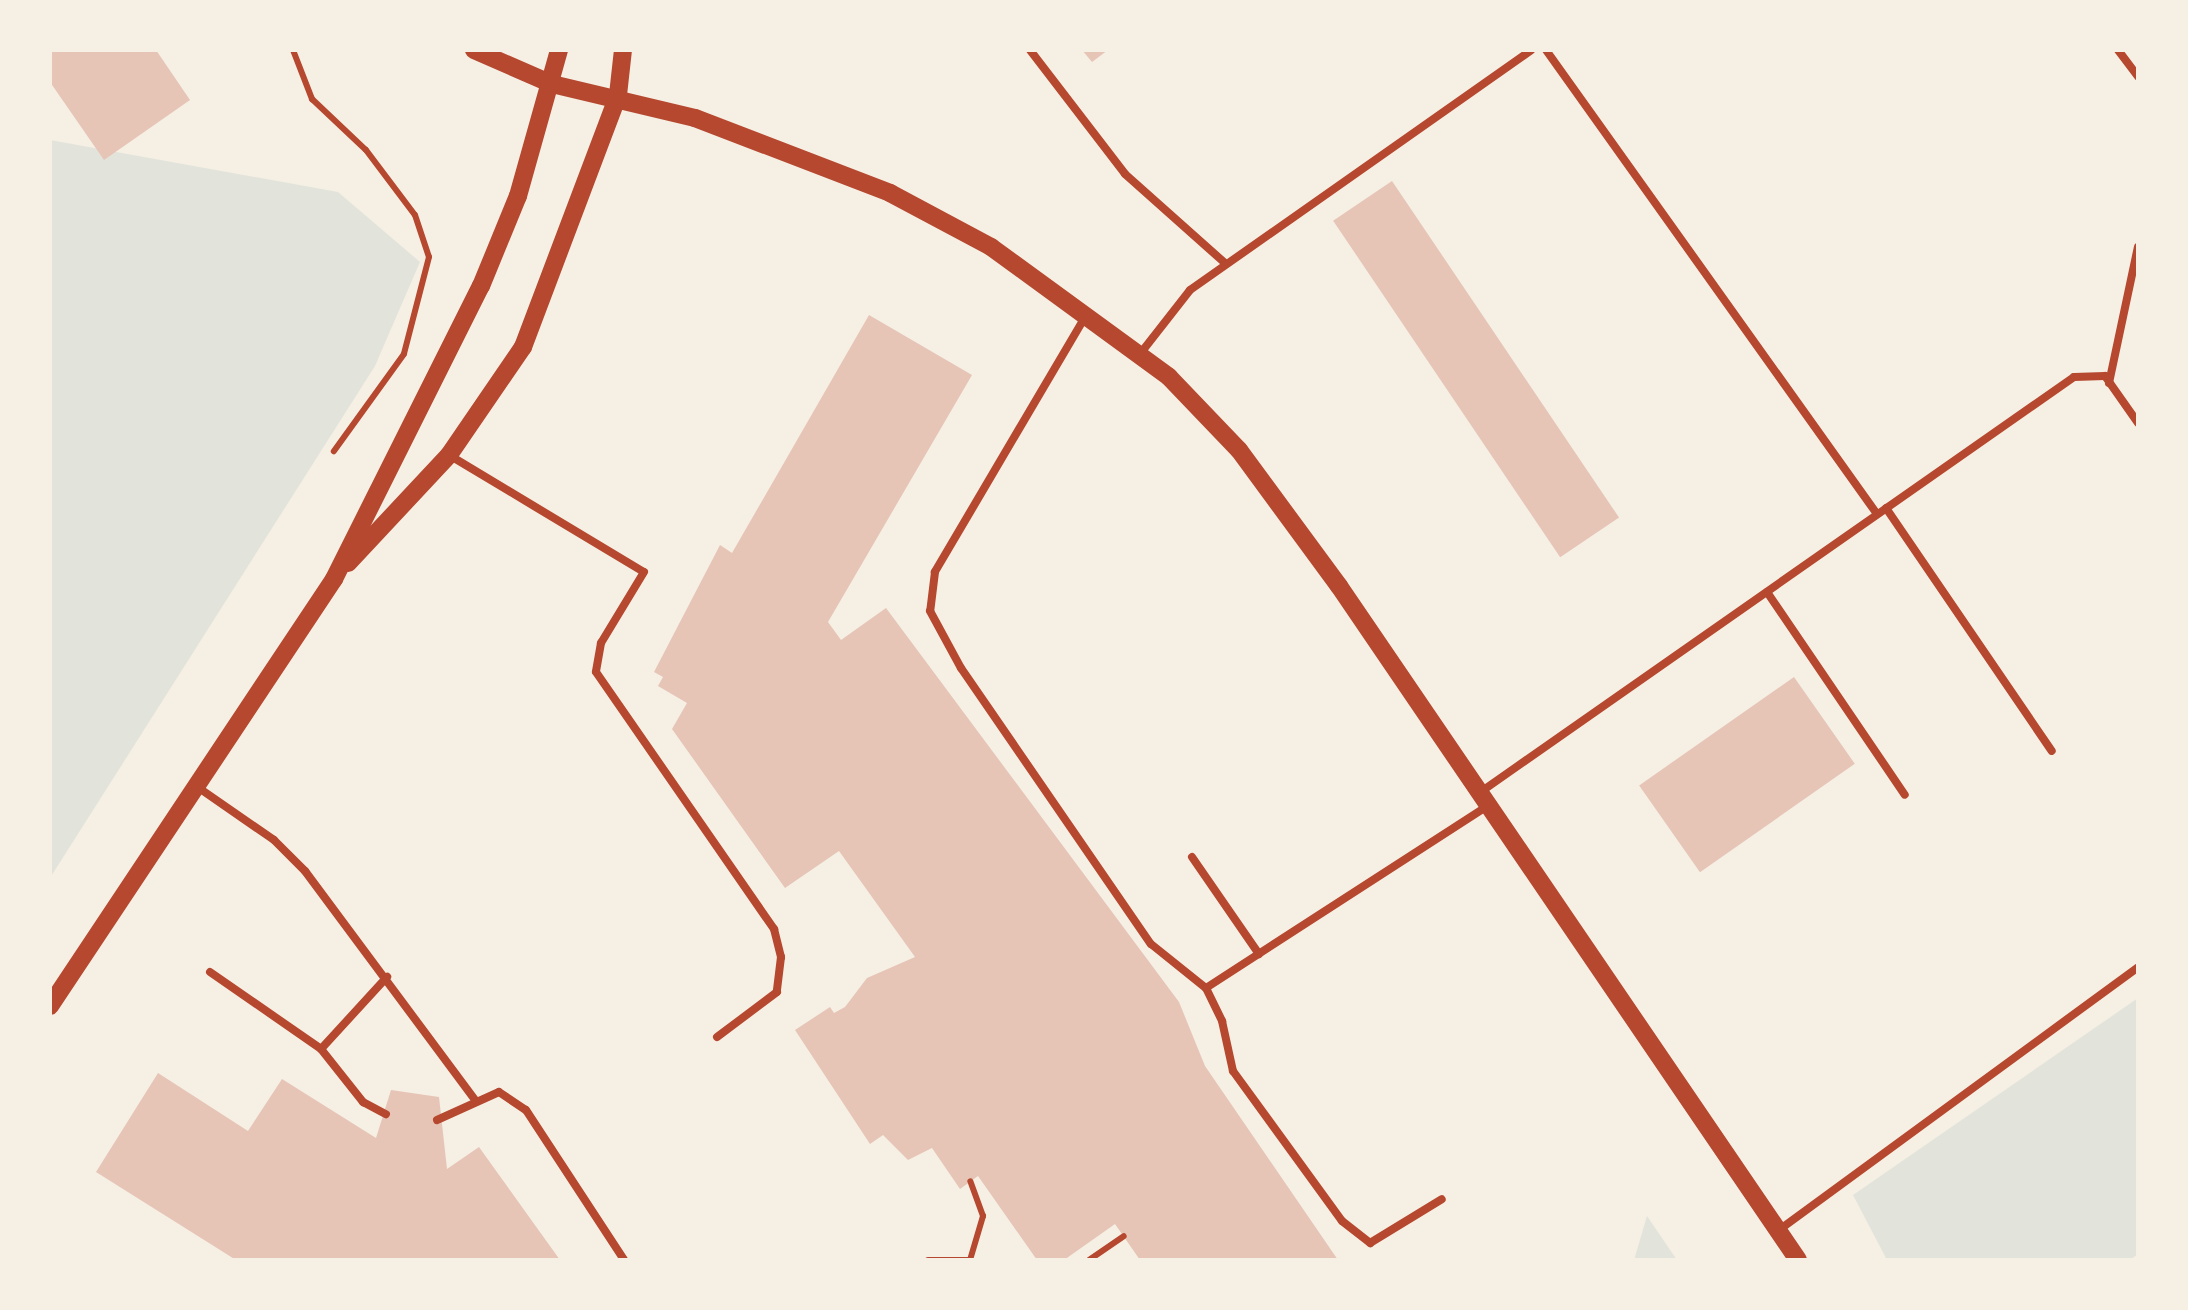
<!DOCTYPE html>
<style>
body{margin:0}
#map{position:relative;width:2188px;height:1310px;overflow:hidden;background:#f6efe4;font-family:Literata,serif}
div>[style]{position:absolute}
.green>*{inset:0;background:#e2e4dc}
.building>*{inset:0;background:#e6c5b7;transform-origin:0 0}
.path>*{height:6px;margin:-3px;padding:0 3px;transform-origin:3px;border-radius:3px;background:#b5482f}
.service>*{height:8px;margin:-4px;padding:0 4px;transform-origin:4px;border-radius:4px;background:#b5482f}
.tertiary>*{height:18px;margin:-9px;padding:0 9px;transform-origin:9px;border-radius:9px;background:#b5482f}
span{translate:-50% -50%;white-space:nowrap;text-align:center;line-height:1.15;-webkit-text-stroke:8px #f6efe4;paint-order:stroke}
.frame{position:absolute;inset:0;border:52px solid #f6efe4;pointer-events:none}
</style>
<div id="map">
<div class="green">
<div style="clip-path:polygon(50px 140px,338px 192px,420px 262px,375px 366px,50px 878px)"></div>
<div style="clip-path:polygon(2138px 998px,2138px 1254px,2130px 1260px,1887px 1260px,1853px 1195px)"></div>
<div style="clip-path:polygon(1647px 1216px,1677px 1260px,1634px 1260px)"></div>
</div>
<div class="building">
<div style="clip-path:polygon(50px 50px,156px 50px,190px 100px,104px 160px,50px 82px)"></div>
<div style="clip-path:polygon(1082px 50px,1108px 50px,1092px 62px)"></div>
<div style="left:1392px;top:181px;width:406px;height:71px;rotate:56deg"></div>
<div style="clip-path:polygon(869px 315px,972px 375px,828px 622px,841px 640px,886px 608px,1179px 1002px,1205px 1066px,1338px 1260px,1140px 1260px,1115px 1224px,1064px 1260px,1037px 1260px,978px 1176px,960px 1189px,932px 1148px,908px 1160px,883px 1135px,870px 1144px,795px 1030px,830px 1007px,834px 1013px,845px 1007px,867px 978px,915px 957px,839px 851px,785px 888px,672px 729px,687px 703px,658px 686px,663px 677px,654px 672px,720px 545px,732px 553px)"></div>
<div style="left:1794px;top:677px;width:106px;height:189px;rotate:55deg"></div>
<div style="clip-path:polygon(158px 1073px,248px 1131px,282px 1079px,376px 1138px,391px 1090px,439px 1097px,447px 1169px,479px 1147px,560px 1260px,236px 1260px,96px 1172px)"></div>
</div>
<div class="path">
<div style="left:293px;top:50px;width:53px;rotate:68.8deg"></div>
<div style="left:312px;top:99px;width:74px;rotate:43.4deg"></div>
<div style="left:366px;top:150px;width:81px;rotate:53deg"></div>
<div style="left:415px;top:215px;width:44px;rotate:71.6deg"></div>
<div style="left:429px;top:257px;width:100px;rotate:104.5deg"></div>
<div style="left:404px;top:354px;width:120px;rotate:125.8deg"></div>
<div style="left:928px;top:1260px;width:40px"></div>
<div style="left:970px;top:1260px;width:46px;rotate:-73.5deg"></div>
<div style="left:983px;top:1216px;width:37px;rotate:-110deg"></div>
<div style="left:1089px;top:1260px;width:42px;rotate:-34.4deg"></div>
</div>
<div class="service">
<div style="left:1030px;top:50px;width:156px;rotate:52.5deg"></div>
<div style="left:1125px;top:174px;width:135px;rotate:41.7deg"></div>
<div style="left:1546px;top:50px;width:570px;rotate:54.5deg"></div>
<div style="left:2118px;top:50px;width:34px;rotate:53deg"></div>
<div style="left:1085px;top:317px;width:296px;rotate:120.5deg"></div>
<div style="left:935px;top:572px;width:39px;rotate:97deg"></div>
<div style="left:930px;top:611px;width:65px;rotate:61.5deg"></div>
<div style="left:961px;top:668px;width:335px;rotate:55.5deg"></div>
<div style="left:1151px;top:944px;width:70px;rotate:38.7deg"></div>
<div style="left:1206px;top:988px;width:37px;rotate:64deg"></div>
<div style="left:1222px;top:1021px;width:51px;rotate:77.6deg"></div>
<div style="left:1233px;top:1071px;width:185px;rotate:54deg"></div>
<div style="left:1342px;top:1221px;width:36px;rotate:38deg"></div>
<div style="left:1370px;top:1243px;width:84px;rotate:-31.4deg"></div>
<div style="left:1140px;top:354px;width:81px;rotate:-52deg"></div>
<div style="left:1190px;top:290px;width:417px;rotate:-35.1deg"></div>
<div style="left:2109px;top:383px;width:139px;rotate:-78deg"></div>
<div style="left:449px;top:455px;width:227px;rotate:31deg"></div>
<div style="left:644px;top:572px;width:83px;rotate:121.2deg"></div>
<div style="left:601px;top:643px;width:29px;rotate:100deg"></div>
<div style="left:596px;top:672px;width:313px;rotate:55.3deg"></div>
<div style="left:774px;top:929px;width:29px;rotate:76deg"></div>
<div style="left:781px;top:957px;width:35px;rotate:97deg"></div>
<div style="left:777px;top:992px;width:75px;rotate:143.1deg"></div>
<div style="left:1886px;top:508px;width:294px;rotate:55.7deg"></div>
<div style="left:1767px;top:592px;width:245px;rotate:55.8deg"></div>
<div style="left:196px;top:786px;width:95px;rotate:34.7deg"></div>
<div style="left:274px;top:840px;width:44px;rotate:45deg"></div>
<div style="left:305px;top:871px;width:287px;rotate:53.4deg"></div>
<div style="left:1482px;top:791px;width:722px;rotate:-34.97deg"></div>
<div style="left:2074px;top:377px;width:31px;rotate:-2deg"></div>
<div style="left:2105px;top:376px;width:57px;rotate:54.9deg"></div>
<div style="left:1192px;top:857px;width:118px;rotate:55.4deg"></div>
<div style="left:210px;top:972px;width:135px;rotate:34.7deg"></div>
<div style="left:321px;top:1049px;width:68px;rotate:51.6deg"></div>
<div style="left:363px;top:1102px;width:26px;rotate:28deg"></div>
<div style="left:1206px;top:988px;width:335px;rotate:-32.9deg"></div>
<div style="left:321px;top:1049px;width:98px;rotate:-47.5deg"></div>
<div style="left:437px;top:1120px;width:68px;rotate:-24.3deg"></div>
<div style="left:499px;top:1092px;width:32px;rotate:34deg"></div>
<div style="left:526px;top:1110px;width:179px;rotate:56.8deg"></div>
<div style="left:1779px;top:1230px;width:445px;rotate:-36.2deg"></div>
</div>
<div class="tertiary">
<div style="left:474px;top:50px;width:85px;rotate:23.6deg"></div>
<div style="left:552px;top:84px;width:147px;rotate:13.4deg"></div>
<div style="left:695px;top:118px;width:209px;rotate:21deg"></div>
<div style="left:890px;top:193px;width:115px;rotate:28.1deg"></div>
<div style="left:991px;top:247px;width:220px;rotate:36.1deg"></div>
<div style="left:1169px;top:377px;width:101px;rotate:46.2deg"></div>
<div style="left:1239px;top:450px;width:169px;rotate:53.7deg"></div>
<div style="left:1339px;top:586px;width:815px;rotate:55.74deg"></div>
<div style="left:348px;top:563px;width:148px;rotate:-46.9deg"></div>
<div style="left:449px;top:455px;width:131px;rotate:-55.6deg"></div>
<div style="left:523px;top:347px;width:269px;rotate:-69.3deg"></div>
<div style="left:618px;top:95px;width:45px;rotate:-83.7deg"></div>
<div style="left:50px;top:1006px;width:513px;rotate:-56.37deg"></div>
<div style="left:334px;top:579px;width:328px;rotate:-63.4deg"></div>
<div style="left:481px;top:286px;width:97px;rotate:-67.7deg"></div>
<div style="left:518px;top:196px;width:152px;rotate:-74.3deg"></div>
</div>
<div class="frame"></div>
</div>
